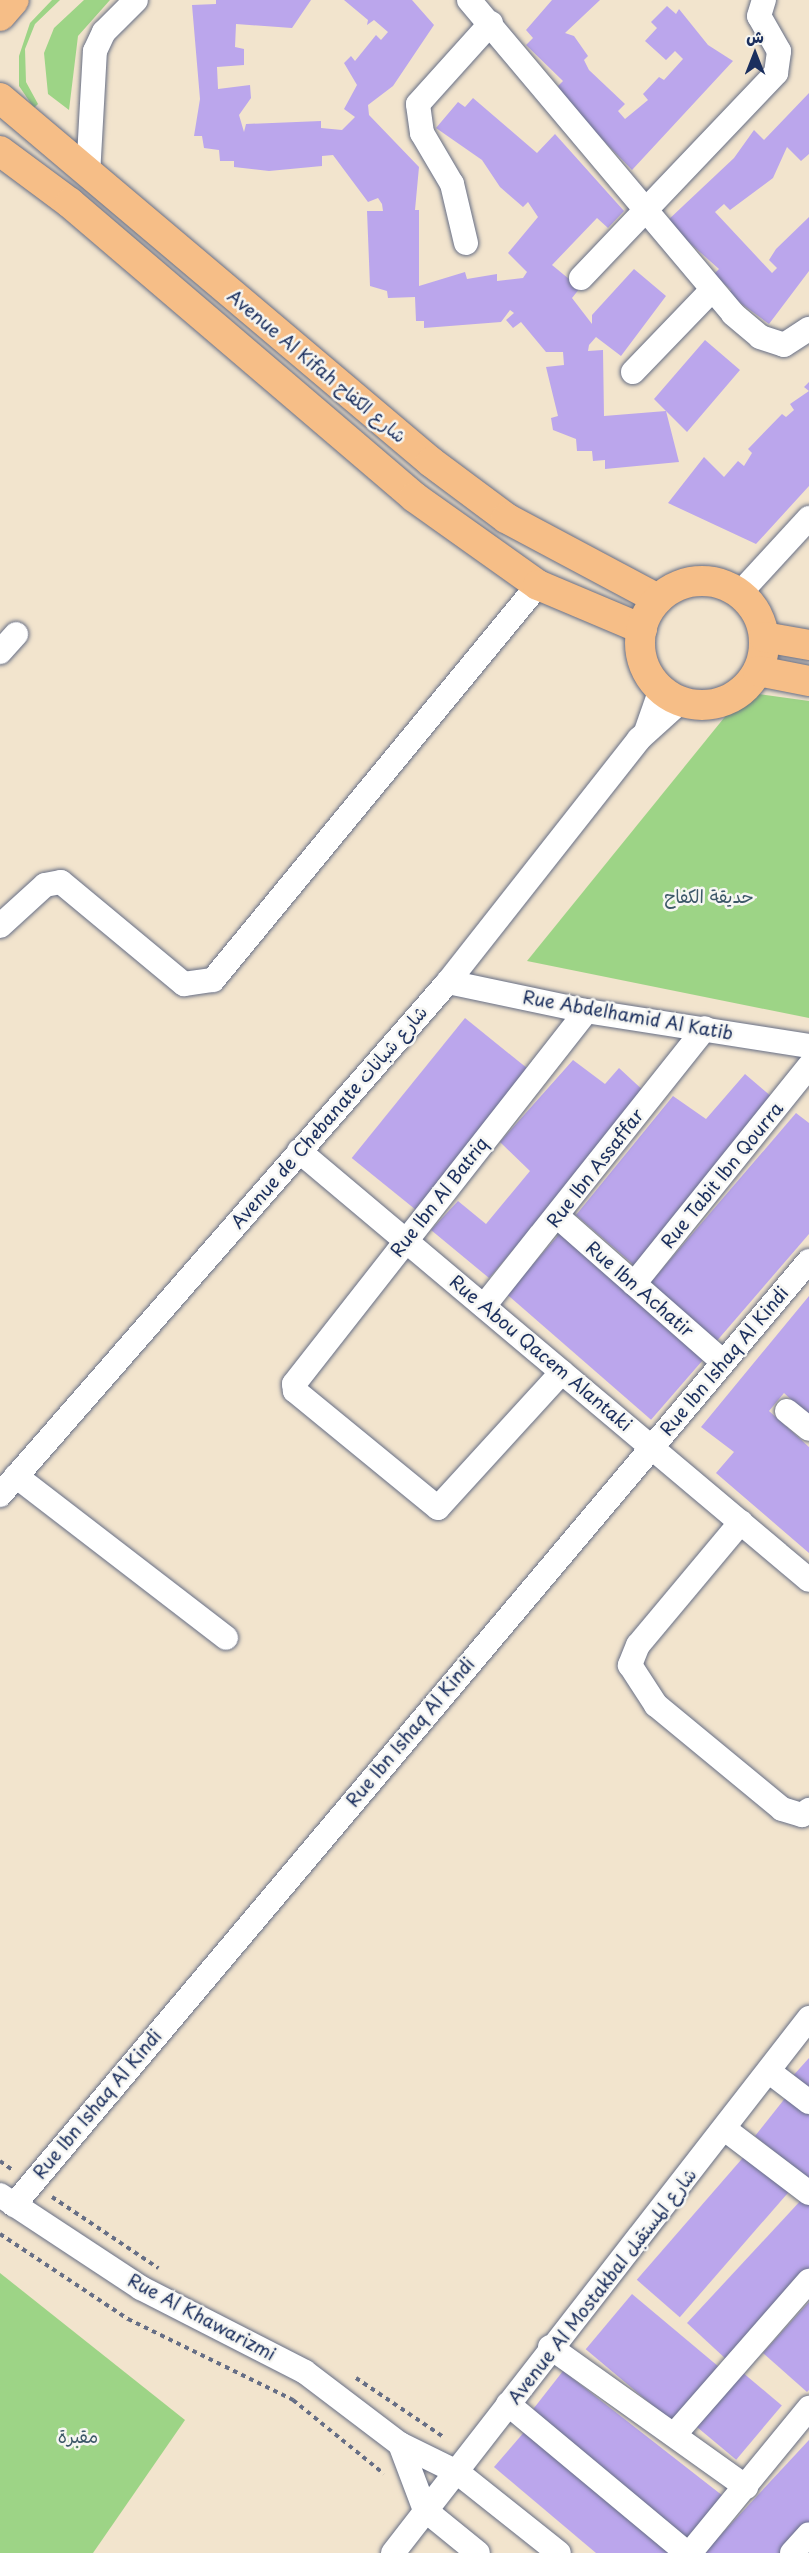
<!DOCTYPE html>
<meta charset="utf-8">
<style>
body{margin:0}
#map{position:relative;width:809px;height:2553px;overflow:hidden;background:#f2e4cd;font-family:"Playpen Sans","Playpen Sans Arabic",sans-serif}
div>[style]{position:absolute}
.green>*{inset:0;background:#9dd486}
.building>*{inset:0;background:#bba6ec;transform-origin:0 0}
.path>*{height:4px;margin-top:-2px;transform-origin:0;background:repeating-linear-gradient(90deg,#666e85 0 4.5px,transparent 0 9px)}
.roads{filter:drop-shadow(0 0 2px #666e85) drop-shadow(0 0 2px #666e85)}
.minor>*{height:24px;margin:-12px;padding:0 12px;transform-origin:12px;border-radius:12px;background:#fff}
.major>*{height:30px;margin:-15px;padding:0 15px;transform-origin:15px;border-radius:15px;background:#f6be87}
.major>.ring{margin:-15px;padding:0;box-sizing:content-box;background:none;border:30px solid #f6be87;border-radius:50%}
span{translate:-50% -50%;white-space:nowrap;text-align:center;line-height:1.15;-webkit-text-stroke:5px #f6f6f2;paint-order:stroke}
.street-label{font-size:18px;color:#1b2f5e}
.park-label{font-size:18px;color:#3c5868}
.north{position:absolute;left:725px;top:24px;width:60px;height:60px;-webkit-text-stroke:4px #f6f6f2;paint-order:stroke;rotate:0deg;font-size:16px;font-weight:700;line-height:24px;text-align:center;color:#1b2f5e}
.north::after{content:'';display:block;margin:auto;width:21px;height:27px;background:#1b2f5e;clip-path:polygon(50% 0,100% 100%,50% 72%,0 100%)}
</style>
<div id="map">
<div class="green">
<div style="clip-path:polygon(52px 0,60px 0,35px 24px,25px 49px,26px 82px,38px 104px,34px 108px,19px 86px,19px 56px,30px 23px)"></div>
<div style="clip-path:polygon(84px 0,110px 0,78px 36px,69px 110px,48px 94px,44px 53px,54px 28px)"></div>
<div style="clip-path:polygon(745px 692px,809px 701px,809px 1018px,527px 961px)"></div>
<div style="clip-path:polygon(0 2273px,185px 2420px,93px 2553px,0 2553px)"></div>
</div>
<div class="building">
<div style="clip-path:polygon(216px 0,311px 0,292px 28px,236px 24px,235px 47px,244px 49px,244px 65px,217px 67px,218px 89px,250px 85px,251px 98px,239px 115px,244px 132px,246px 124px,321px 121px,321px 128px,342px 130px,355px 117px,344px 109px,357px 85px,344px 63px,351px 56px,355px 61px,376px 35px,381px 40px,388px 32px,374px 20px,367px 25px,368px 20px,344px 0,412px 0,434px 25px,393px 86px,368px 105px,369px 115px,419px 167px,415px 210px,419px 210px,419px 286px,465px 272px,467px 279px,497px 274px,497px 281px,523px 278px,527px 272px,508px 253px,538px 217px,528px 202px,523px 207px,500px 187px,482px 160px,436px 128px,458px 102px,465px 107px,473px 98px,537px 153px,555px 134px,624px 211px,608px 228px,597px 218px,552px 265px,580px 288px,572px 298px,592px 324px,592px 315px,634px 269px,666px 296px,621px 356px,596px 337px,589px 345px,588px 351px,603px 350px,604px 416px,666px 411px,654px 399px,705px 340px,740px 370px,687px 432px,666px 411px,679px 462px,605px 469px,605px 460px,593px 461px,592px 451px,577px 451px,576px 439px,553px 430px,551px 418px,558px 416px,546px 367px,564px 365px,563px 352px,546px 352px,521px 322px,513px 328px,506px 320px,514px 313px,510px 310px,501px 322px,424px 328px,424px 321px,416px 321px,415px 297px,388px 298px,387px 291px,370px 286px,367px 211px,383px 211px,382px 204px,378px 198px,368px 202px,333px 155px,322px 156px,322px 166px,269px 171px,234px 167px,234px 161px,220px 161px,219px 150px,204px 148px,202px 136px,194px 136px,200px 99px,192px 5px,216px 4px)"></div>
<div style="clip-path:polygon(552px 0,600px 0,565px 33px,574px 36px,588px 56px,584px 60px,589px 70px,625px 104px,618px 111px,625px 119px,648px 100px,643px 94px,659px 77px,664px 80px,683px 59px,675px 51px,666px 60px,645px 41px,657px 28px,651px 22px,667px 6px,676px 14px,679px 9px,708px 45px,733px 61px,632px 170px,570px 106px,558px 86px,563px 81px,526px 45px,533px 38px,526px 30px)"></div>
<div style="clip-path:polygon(809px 93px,809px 154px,801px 161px,787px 147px,773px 178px,730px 210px,724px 204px,715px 212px,772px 273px,777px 268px,769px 260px,776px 249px,809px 217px,809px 271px,769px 324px,728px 294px,731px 290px,714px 274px,719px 269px,666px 222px,734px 158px,754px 130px,764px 140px)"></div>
<div style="clip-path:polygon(809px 382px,809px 486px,756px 544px,668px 503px,704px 457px,724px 477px,738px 461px,744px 466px,752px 453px,748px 449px,782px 414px,786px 417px,794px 410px,790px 404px,809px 391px,804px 387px)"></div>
<div style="left:465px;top:1018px;width:82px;height:180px;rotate:39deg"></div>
<div style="clip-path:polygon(573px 1060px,605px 1084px,619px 1068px,647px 1094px,489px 1278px,431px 1230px,458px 1201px,486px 1224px,530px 1171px,500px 1142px)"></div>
<div style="clip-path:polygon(745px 1074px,773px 1098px,635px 1266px,576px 1215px,673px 1096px,706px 1119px)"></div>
<div style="clip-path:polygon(796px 1113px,809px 1123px,809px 1234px,715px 1343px,651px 1282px)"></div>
<div style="left:562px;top:1231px;width:191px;height:84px;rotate:41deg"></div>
<div style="clip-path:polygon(809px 1296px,809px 1416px,784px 1393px,769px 1411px,809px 1447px,809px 1553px,716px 1473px,734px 1452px,701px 1427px)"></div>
<div style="clip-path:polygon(809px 2058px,809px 2093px,791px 2078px)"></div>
<div style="clip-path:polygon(786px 2097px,809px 2115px,809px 2179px,755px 2136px)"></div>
<div style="left:747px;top:2153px;width:57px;height:168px;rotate:41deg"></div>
<div style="clip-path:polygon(803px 2198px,809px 2204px,809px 2272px,727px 2360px,687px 2323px)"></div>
<div style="left:632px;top:2294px;width:114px;height:72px;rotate:40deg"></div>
<div style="clip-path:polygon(809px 2302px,809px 2390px,807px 2392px,763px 2353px)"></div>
<div style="left:563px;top:2371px;width:212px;height:55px;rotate:38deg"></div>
<div style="left:742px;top:2372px;width:52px;height:71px;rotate:40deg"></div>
<div style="clip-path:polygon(525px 2431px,682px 2553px,596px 2553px,494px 2467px)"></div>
<div style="clip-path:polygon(809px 2440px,809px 2523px,781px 2553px,704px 2553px)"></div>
</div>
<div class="path">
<div style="left:0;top:2161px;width:17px;rotate:36deg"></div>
<div style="left:52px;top:2197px;width:128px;rotate:33.8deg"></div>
<div style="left:0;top:2234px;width:154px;rotate:33.6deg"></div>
<div style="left:128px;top:2319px;width:184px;rotate:26.1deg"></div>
<div style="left:293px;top:2400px;width:117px;rotate:39.1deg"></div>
<div style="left:356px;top:2378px;width:104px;rotate:34deg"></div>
</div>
<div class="roads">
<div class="minor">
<div style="left:469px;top:0;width:410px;rotate:49.9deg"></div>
<div style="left:733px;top:314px;width:35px;rotate:40deg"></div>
<div style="left:760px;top:337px;width:25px;rotate:18deg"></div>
<div style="left:784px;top:345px;width:30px;rotate:-33deg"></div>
<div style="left:88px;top:175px;width:124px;rotate:-86.8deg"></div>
<div style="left:95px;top:51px;width:21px;rotate:-65deg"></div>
<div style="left:104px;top:32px;width:45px;rotate:-45deg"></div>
<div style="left:466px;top:243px;width:61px;rotate:-103.3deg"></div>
<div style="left:452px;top:184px;width:59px;rotate:-120.5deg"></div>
<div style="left:422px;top:133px;width:29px;rotate:-98deg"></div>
<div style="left:418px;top:104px;width:109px;rotate:-48deg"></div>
<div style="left:581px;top:278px;width:283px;rotate:-46.4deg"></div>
<div style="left:776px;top:73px;width:22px;rotate:-82deg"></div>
<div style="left:779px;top:51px;width:40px;rotate:-119.7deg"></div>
<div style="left:759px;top:16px;width:17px;rotate:-73deg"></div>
<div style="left:633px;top:372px;width:114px;rotate:-46.1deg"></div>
<div style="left:740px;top:593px;width:102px;rotate:-47.4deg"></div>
<div style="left:0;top:652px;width:24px;rotate:-48deg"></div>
<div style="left:647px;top:729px;width:42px;rotate:-70.7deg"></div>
<div style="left:0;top:926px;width:61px;rotate:-42.3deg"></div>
<div style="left:45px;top:885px;width:16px;rotate:-11deg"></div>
<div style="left:61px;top:882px;width:160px;rotate:39.7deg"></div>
<div style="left:184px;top:984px;width:29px;rotate:-8deg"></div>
<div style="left:213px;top:980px;width:512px;rotate:-50.55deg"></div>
<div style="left:448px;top:982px;width:141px;rotate:11.9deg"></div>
<div style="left:586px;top:1011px;width:226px;rotate:8.9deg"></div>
<div style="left:299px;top:1151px;width:666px;rotate:40.07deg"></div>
<div style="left:557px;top:1216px;width:221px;rotate:41.3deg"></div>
<div style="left:634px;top:1284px;width:280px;rotate:-51.2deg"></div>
<div style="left:484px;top:1306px;width:355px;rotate:-51.5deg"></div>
<div style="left:562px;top:1372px;width:184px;rotate:132.4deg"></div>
<div style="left:438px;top:1508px;width:185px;rotate:-140.7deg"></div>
<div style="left:295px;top:1391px;width:7px;rotate:-98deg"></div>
<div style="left:294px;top:1384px;width:474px;rotate:-51.9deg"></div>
<div style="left:787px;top:1411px;width:28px;rotate:39deg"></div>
<div style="left:16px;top:1476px;width:265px;rotate:37.6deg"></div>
<div style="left:0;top:1495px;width:681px;rotate:-48.87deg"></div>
<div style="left:448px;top:982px;width:309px;rotate:-51.8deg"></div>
<div style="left:639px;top:739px;width:55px;rotate:-42.1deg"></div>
<div style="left:741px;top:1522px;width:160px;rotate:129.9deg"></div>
<div style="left:638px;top:1645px;width:22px;rotate:112deg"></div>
<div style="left:630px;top:1665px;width:48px;rotate:57deg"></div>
<div style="left:656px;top:1705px;width:163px;rotate:39.5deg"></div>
<div style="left:782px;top:1809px;width:21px;rotate:17deg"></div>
<div style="left:802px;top:1815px;width:9px;rotate:-36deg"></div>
<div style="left:771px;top:2073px;width:48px;rotate:37.3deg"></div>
<div style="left:726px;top:2130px;width:104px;rotate:37.2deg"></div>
<div style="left:0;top:2195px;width:169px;rotate:33.4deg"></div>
<div style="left:141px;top:2288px;width:184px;rotate:27.1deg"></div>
<div style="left:305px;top:2372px;width:119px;rotate:37.2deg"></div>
<div style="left:400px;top:2444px;width:64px;rotate:26.2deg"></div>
<div style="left:457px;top:2472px;width:130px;rotate:38.5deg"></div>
<div style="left:14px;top:2205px;width:1234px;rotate:-49.9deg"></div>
<div style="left:550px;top:2347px;width:241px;rotate:35.5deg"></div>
<div style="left:508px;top:2404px;width:233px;rotate:39.8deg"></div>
<div style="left:674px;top:2435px;width:205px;rotate:-48.8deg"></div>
<div style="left:400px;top:2444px;width:71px;rotate:69.3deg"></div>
<div style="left:425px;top:2510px;width:68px;rotate:39.1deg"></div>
<div style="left:393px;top:2553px;width:678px;rotate:-52.13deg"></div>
<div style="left:690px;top:2553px;width:188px;rotate:-50.6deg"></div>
<div style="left:792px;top:2553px;width:25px;rotate:-48deg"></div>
</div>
<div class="major">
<div style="left:0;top:16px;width:21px;rotate:-49deg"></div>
<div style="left:0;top:98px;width:564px;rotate:40.18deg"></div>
<div style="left:431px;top:462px;width:94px;rotate:36.7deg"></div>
<div style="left:506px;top:518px;width:172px;rotate:28.1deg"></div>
<div style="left:0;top:151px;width:87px;rotate:36.6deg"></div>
<div style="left:70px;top:203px;width:453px;rotate:40.5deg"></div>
<div style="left:414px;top:497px;width:152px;rotate:35.4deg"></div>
<div style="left:538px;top:585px;width:113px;rotate:22.9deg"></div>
<div class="ring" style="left:640px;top:581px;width:94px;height:94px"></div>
<div style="left:764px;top:637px;width:46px;rotate:10.1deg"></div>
<div style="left:758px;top:671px;width:52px;rotate:11.1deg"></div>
</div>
</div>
<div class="street-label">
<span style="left:317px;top:366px;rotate:40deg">Avenue Al Kifah شارع الكفاح</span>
<span style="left:628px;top:1015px;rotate:10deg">Rue Abdelhamid Al Katib</span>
<span style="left:329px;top:1117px;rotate:-49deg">Avenue de Chebanate شارع شبانات</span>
<span style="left:595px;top:1168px;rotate:-52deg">Rue Ibn Assaffar</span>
<span style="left:722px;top:1175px;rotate:-51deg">Rue Tabit Ibn Qourra</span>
<span style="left:439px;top:1197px;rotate:-52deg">Rue Ibn Al Batriq</span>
<span style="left:640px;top:1289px;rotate:41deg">Rue Ibn Achatir</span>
<span style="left:541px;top:1353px;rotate:40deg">Rue Abou Qacem Alantaki</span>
<span style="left:724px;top:1361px;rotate:-50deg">Rue Ibn Ishaq Al Kindi</span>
<span style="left:410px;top:1732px;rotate:-50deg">Rue Ibn Ishaq Al Kindi</span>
<span style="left:97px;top:2104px;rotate:-50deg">Rue Ibn Ishaq Al Kindi</span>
<span style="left:602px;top:2286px;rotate:-52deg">Avenue Al Mostakbal شارع المستقبل</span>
<span style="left:202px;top:2317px;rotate:28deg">Rue Al Khawarizmi</span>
</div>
<div class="park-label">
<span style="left:709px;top:896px">حديقة الكفاح</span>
<span style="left:78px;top:2436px">مقبرة</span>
</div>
<div class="north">ش</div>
</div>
